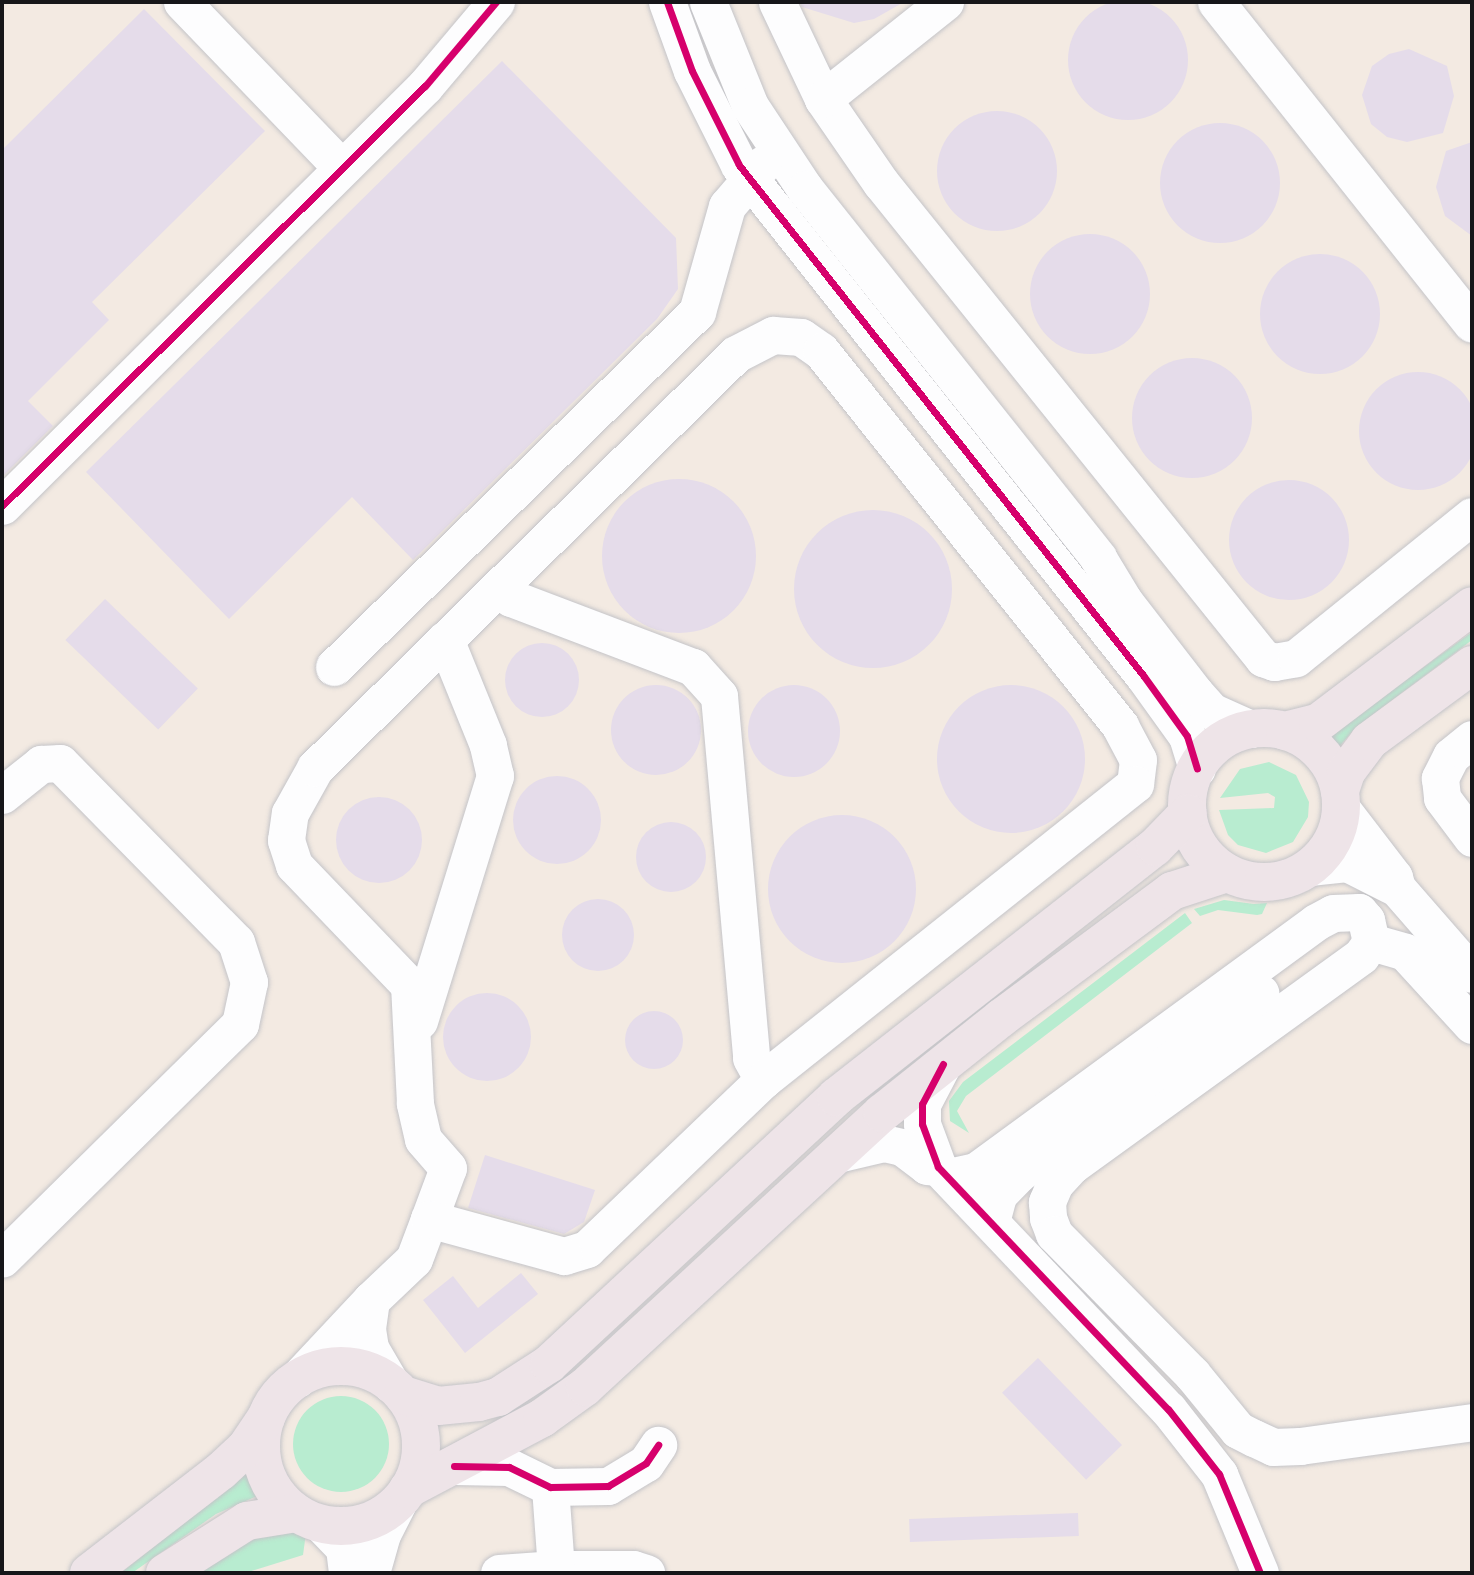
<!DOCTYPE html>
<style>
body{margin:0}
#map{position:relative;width:1474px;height:1575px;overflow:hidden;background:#f1f1f6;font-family:"Space Grotesk",sans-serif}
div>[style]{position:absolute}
.industrial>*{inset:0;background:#f3eae2;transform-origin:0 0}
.green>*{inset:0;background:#b8ecd0}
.round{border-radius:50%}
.building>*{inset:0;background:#e5dcea;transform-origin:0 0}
.roads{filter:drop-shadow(0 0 2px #c4c4c8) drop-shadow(0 0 2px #c4c4c8)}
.minor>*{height:37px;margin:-18.5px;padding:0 18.5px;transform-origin:18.5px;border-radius:18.5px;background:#fdfdfe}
.major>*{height:38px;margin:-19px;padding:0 19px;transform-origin:19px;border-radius:19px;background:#eee4e8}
.major>.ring{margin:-19px;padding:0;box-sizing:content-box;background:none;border:38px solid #eee4e8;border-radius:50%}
.cycleway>*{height:7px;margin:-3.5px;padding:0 3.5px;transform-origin:3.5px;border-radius:3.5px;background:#d6006c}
span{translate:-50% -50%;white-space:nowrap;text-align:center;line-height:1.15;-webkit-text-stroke:6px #fefefe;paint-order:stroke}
.frame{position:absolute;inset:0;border:4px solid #161619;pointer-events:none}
</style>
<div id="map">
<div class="industrial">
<div style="left:2px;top:2px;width:1470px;height:1571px"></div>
</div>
<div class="green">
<div style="clip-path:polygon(1472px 632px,1472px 640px,1355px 728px,1339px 747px,1329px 736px)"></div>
<div style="clip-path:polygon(1269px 762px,1296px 775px,1309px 802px,1308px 817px,1293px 842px,1266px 853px,1238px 845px,1228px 835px,1219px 810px,1274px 808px,1275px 797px,1268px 793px,1220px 798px,1240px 769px)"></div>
<div style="clip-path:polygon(1224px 900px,1254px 904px,1267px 903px,1262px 914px,1257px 915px,1218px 910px,1200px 916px,1194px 909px)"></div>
<div style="clip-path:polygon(1185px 913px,1192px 923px,966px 1096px,957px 1111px,969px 1133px,950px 1121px,949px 1101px,963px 1082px)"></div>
<div class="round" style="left:293px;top:1396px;width:96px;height:96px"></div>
<div style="clip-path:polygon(251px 1468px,262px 1494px,216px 1514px,132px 1573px,121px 1573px)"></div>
<div style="clip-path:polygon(291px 1531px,306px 1533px,303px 1555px,245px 1573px,198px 1573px,242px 1545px,266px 1534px)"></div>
</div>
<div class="building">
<div class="round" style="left:1068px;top:0;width:120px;height:120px"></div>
<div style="clip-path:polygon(800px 2px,904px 2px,874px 19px,854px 23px,802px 7px)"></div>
<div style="clip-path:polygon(144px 9px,265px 131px,92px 302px,109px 320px,28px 401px,53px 426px,2px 477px,2px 150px)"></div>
<div style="clip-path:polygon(1409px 49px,1447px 66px,1454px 96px,1443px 133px,1407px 142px,1387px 137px,1371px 124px,1362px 95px,1372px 66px,1389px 54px)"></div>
<div style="clip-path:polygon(502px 61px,676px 238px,678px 289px,657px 319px,413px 560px,352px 497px,229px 619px,86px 472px)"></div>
<div class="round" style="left:937px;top:111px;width:120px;height:120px"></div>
<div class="round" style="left:1160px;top:123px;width:120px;height:120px"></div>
<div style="clip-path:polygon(1472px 142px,1472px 236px,1445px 216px,1436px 187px,1446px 151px)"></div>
<div class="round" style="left:1030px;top:234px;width:120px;height:120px"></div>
<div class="round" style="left:1260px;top:254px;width:120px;height:120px"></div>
<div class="round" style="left:1132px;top:358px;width:120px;height:120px"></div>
<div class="round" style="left:1359px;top:372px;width:118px;height:118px"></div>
<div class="round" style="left:602px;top:479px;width:154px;height:154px"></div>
<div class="round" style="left:1229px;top:480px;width:120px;height:120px"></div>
<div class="round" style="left:794px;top:510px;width:158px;height:158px"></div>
<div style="left:105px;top:599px;width:129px;height:57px;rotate:44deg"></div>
<div class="round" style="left:505px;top:643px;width:74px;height:74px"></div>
<div class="round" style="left:748px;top:685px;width:92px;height:92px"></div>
<div class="round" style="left:611px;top:685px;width:90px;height:90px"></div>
<div class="round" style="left:937px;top:685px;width:148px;height:148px"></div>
<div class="round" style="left:513px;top:776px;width:88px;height:88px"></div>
<div class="round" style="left:336px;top:797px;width:86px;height:86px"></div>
<div class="round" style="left:768px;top:815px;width:148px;height:148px"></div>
<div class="round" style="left:636px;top:822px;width:70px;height:70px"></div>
<div class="round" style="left:562px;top:899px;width:72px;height:72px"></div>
<div class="round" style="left:443px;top:993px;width:88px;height:88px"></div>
<div class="round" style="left:625px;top:1011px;width:58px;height:58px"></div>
<div style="clip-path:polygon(485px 1155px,595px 1190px,584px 1222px,564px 1234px,468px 1208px)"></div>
<div style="clip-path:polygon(521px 1273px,538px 1294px,465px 1353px,423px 1300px,453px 1276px,478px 1308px)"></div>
<div style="left:1038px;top:1358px;width:121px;height:50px;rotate:46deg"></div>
<div style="left:1078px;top:1513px;width:23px;height:169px;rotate:88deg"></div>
</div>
<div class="roads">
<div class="minor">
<div style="left:182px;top:2px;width:228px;rotate:46.1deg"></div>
<div style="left:667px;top:2px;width:73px;rotate:70.1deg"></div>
<div style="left:692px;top:71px;width:105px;rotate:63.4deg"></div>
<div style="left:739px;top:165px;width:651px;rotate:51.62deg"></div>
<div style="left:1143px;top:675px;width:75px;rotate:54.2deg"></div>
<div style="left:1187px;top:736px;width:34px;rotate:73deg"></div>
<div style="left:708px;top:2px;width:112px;rotate:68deg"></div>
<div style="left:750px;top:106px;width:100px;rotate:56.5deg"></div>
<div style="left:805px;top:189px;width:471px;rotate:51.5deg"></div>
<div style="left:1098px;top:558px;width:50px;rotate:58.8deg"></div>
<div style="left:1124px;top:601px;width:116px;rotate:52.3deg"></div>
<div style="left:1195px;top:693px;width:24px;rotate:48deg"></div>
<div style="left:1211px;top:711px;width:44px;rotate:24.2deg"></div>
<div style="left:777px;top:2px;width:107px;rotate:64.6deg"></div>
<div style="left:823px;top:99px;width:102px;rotate:55.4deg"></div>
<div style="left:881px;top:183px;width:610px;rotate:51.19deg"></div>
<div style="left:1263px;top:658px;width:12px;rotate:20deg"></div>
<div style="left:1274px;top:662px;width:22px;rotate:-10deg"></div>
<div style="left:1296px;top:658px;width:226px;rotate:-38.9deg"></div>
<div style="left:1216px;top:2px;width:411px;rotate:51.5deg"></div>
<div style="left:823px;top:99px;width:156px;rotate:-38.5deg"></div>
<div style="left:2px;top:506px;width:596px;rotate:-44.8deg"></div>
<div style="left:425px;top:86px;width:110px;rotate:-49.8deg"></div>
<div style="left:498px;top:588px;width:16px;rotate:38deg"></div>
<div style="left:511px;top:598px;width:195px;rotate:20.8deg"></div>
<div style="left:693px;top:667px;width:39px;rotate:48deg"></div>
<div style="left:719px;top:696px;width:363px;rotate:84.9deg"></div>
<div style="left:751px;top:1058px;width:25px;rotate:61deg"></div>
<div style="left:334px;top:667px;width:508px;rotate:-44.36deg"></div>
<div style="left:697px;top:312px;width:110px;rotate:-74.2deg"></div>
<div style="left:727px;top:206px;width:55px;rotate:-49.4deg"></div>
<div style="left:1472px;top:739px;width:27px;rotate:141deg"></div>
<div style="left:1451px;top:756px;width:25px;rotate:117deg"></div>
<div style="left:1440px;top:778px;width:20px;rotate:84deg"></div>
<div style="left:1442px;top:798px;width:50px;rotate:53.1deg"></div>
<div style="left:2px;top:795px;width:50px;rotate:-38.5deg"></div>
<div style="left:41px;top:764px;width:19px;rotate:-3deg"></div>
<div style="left:60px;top:763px;width:251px;rotate:45.5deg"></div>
<div style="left:236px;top:942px;width:42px;rotate:72deg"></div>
<div style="left:249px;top:982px;width:43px;rotate:102.1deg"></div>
<div style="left:240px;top:1024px;width:334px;rotate:135.4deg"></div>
<div style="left:1341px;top:808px;width:87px;rotate:52.5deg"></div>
<div style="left:1394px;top:877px;width:11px;rotate:75deg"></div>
<div style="left:1397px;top:888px;width:114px;rotate:48.9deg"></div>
<div style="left:1309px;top:867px;width:38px;rotate:-6deg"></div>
<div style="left:1347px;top:863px;width:51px;rotate:26.6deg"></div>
<div style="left:1371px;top:942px;width:35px;rotate:16deg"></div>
<div style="left:1405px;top:952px;width:99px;rotate:47.5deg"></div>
<div style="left:419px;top:1021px;width:257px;rotate:-72.8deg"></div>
<div style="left:495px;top:776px;width:32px;rotate:-103deg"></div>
<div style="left:488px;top:745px;width:114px;rotate:-112.1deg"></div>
<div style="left:943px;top:1064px;width:45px;rotate:117.7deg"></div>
<div style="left:922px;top:1104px;width:20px;rotate:90deg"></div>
<div style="left:922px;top:1124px;width:46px;rotate:69.6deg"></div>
<div style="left:938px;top:1167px;width:334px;rotate:46.5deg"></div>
<div style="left:1168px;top:1409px;width:83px;rotate:51.9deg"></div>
<div style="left:1219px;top:1474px;width:107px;rotate:67.5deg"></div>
<div style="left:837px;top:1154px;width:48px;rotate:-13.2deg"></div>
<div style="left:884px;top:1143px;width:18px;rotate:13deg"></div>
<div style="left:902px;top:1147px;width:31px;rotate:37deg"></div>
<div style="left:927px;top:1166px;width:11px;rotate:5deg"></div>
<div style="left:948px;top:1177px;width:29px;rotate:-12deg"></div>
<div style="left:976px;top:1171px;width:421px;rotate:-36.2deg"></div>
<div style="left:1316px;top:922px;width:19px;rotate:-28deg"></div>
<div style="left:1333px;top:913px;width:26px;rotate:-2deg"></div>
<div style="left:1359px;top:912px;width:11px;rotate:49deg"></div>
<div style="left:1366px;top:920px;width:23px;rotate:77deg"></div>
<div style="left:1371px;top:942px;width:17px;rotate:126deg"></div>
<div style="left:1361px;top:956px;width:357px;rotate:144.1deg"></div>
<div style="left:1072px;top:1165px;width:25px;rotate:133deg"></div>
<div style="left:1055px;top:1183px;width:21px;rotate:113deg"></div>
<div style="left:1047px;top:1202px;width:16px;rotate:86deg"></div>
<div style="left:1048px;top:1218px;width:17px;rotate:69deg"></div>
<div style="left:1054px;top:1234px;width:197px;rotate:45.4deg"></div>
<div style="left:1192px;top:1374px;width:72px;rotate:50.6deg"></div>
<div style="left:1238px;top:1430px;width:18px;rotate:27deg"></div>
<div style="left:1254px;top:1438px;width:21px;rotate:25deg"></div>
<div style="left:1273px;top:1447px;width:27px;rotate:-2deg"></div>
<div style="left:1300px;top:1446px;width:174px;rotate:-7.9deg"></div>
<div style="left:991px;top:1222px;width:28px;rotate:-75deg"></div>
<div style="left:998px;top:1195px;width:28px;rotate:-46deg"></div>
<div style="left:1017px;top:1175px;width:304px;rotate:-36.8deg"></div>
<div style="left:371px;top:1300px;width:59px;rotate:-43.6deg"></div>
<div style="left:414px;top:1259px;width:43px;rotate:-69.4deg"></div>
<div style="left:429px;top:1219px;width:54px;rotate:-69.6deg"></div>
<div style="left:448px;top:1168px;width:38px;rotate:-131deg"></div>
<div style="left:423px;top:1139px;width:37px;rotate:-103deg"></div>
<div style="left:415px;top:1103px;width:118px;rotate:-92.9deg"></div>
<div style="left:409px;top:985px;width:166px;rotate:-133.8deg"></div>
<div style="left:294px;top:865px;width:26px;rotate:-108deg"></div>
<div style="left:286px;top:840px;width:27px;rotate:-82deg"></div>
<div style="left:290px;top:813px;width:51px;rotate:-60.9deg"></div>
<div style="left:315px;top:768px;width:590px;rotate:-44.52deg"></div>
<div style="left:736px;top:354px;width:42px;rotate:-27.2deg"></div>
<div style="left:773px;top:335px;width:28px;rotate:4deg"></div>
<div style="left:801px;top:337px;width:24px;rotate:35deg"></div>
<div style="left:821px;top:351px;width:480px;rotate:51.4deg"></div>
<div style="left:1120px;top:726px;width:38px;rotate:62deg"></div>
<div style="left:1138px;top:760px;width:24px;rotate:97deg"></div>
<div style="left:1135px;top:784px;width:475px;rotate:141.5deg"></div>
<div style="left:763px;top:1080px;width:244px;rotate:136.2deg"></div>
<div style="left:587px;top:1249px;width:24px;rotate:163deg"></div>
<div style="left:564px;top:1256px;width:140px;rotate:-164.7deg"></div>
<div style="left:297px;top:1379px;width:108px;rotate:-46.9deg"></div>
<div style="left:371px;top:1300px;width:29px;rotate:98deg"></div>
<div style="left:367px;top:1329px;width:19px;rotate:81deg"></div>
<div style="left:370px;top:1348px;width:42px;rotate:59.7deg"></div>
<div style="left:454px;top:1466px;width:55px;rotate:1deg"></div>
<div style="left:509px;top:1467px;width:46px;rotate:26deg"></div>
<div style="left:550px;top:1487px;width:58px;rotate:-1deg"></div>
<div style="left:608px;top:1486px;width:44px;rotate:-31.2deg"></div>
<div style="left:646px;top:1463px;width:22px;rotate:-56deg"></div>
<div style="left:321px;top:1524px;width:33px;rotate:46deg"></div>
<div style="left:344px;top:1548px;width:25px;rotate:83deg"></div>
<div style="left:556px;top:1569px;width:77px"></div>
<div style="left:633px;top:1569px;width:14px;rotate:17deg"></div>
<div style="left:371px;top:1573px;width:41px;rotate:-74.2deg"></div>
<div style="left:382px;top:1534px;width:35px;rotate:-63deg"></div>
<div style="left:499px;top:1573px;width:57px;rotate:-4deg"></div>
<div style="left:556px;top:1569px;width:82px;rotate:-94.2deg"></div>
</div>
<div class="major">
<div class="ring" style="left:1187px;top:728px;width:116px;height:116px"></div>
<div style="left:1285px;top:731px;width:34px;rotate:-14deg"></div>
<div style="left:1318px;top:723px;width:193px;rotate:-37.2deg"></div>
<div style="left:1340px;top:791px;width:20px;rotate:-72deg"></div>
<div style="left:1346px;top:772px;width:39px;rotate:-53deg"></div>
<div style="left:1369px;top:741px;width:128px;rotate:-36.4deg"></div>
<div class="ring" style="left:261px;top:1366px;width:122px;height:122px"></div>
<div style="left:403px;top:1395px;width:37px;rotate:17deg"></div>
<div style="left:438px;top:1406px;width:41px;rotate:-5.6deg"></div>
<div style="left:479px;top:1402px;width:20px;rotate:-15deg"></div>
<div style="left:498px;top:1397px;width:61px;rotate:-32.9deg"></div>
<div style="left:549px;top:1364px;width:392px;rotate:-42.9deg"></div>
<div style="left:836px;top:1097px;width:405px;rotate:-38.1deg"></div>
<div style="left:1155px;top:847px;width:47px;rotate:-45.9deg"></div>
<div style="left:408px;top:1489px;width:152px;rotate:-27.9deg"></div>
<div style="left:542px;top:1418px;width:53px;rotate:-35.8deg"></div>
<div style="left:585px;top:1387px;width:404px;rotate:-42.7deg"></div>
<div style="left:882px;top:1113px;width:152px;rotate:-38.6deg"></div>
<div style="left:1001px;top:1018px;width:213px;rotate:-36.6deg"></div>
<div style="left:1172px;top:891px;width:58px;rotate:-18.1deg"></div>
<div style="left:89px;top:1573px;width:167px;rotate:-37.7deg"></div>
<div style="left:221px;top:1471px;width:33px;rotate:-43deg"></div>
<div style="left:245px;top:1449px;width:37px;rotate:-56deg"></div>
<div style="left:165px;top:1573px;width:97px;rotate:-32.4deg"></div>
<div style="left:247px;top:1521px;width:50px;rotate:-9.3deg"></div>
</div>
</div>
<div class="cycleway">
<div style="left:667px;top:2px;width:73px;rotate:70.1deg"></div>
<div style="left:692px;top:71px;width:105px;rotate:63.4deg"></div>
<div style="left:739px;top:165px;width:651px;rotate:51.62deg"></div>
<div style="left:1143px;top:675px;width:75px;rotate:54.2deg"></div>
<div style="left:1187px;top:736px;width:34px;rotate:73deg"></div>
<div style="left:2px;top:506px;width:596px;rotate:-44.8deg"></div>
<div style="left:425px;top:86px;width:110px;rotate:-49.8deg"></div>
<div style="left:943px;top:1064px;width:45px;rotate:117.7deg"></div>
<div style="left:922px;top:1104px;width:20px;rotate:90deg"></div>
<div style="left:922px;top:1124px;width:46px;rotate:69.6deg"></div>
<div style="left:938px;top:1167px;width:334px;rotate:46.5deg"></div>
<div style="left:1168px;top:1409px;width:83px;rotate:51.9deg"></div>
<div style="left:1219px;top:1474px;width:107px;rotate:67.5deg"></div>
<div style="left:454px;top:1466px;width:55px;rotate:1deg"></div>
<div style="left:509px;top:1467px;width:46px;rotate:26deg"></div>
<div style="left:550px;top:1487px;width:58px;rotate:-1deg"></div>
<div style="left:608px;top:1486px;width:44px;rotate:-31.2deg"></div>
<div style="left:646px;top:1463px;width:22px;rotate:-56deg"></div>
</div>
<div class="frame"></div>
</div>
